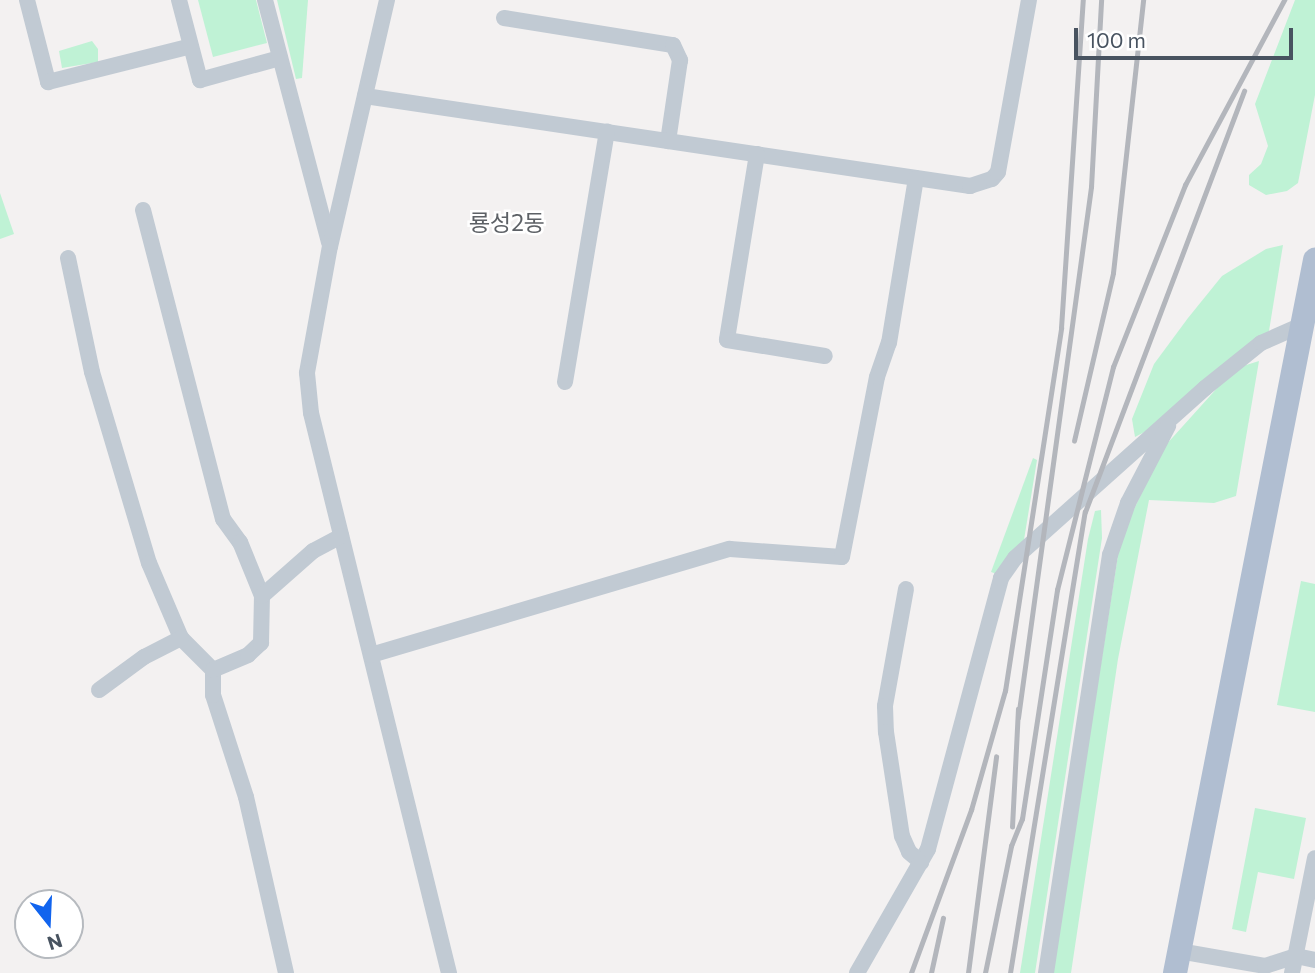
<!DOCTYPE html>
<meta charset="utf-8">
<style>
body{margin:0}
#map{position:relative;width:1315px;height:973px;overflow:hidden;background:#f3f1f1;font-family:Commissioner,"Noto Sans KR",sans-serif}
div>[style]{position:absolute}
.green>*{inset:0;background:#bff2d5}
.street>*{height:16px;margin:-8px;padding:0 8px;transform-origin:8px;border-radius:8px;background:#c1cad3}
.primary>*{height:24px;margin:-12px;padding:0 12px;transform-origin:12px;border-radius:12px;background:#b0bed1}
.rail>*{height:4.5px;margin:-2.25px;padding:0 2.25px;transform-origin:2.25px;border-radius:2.25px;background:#b3b6bc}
span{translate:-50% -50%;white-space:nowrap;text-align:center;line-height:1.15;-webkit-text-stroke:5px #fff;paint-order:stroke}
.quarter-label{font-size:23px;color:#5d6166}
.north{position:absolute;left:14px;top:889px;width:70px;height:70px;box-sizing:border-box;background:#fff;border:2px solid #b6babf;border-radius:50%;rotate:162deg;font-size:19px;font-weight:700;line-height:28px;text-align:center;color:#485360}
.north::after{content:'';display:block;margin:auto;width:24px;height:32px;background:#1164ee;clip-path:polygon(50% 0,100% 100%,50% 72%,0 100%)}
.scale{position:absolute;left:1074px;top:28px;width:219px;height:32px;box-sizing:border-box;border:4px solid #485360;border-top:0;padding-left:9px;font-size:21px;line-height:24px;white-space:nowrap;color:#485360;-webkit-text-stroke:5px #fff;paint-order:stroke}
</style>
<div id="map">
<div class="green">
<div style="clip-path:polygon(198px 0,256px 0,267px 43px,213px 57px)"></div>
<div style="clip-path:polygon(277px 0,308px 0,302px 78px,296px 79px)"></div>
<div style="clip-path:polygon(1295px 0,1315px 0,1315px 95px,1298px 183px,1287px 191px,1266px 195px,1249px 185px,1249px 175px,1261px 164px,1268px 146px,1255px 104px)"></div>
<div style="clip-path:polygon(92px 41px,98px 49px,98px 62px,62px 68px,59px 51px)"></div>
<div style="clip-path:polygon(0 193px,14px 234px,0 239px)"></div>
<div style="clip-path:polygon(1283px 245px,1269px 331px,1156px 426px,1135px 437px,1132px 419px,1154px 364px,1188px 318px,1222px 276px,1266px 249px)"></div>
<div style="clip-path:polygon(1259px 361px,1236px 496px,1214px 503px,1149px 500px,1118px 659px,1071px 973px,1052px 973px,1121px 536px,1164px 447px,1219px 386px,1243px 366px)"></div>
<div style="clip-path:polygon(1033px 458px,1037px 460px,1023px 546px,997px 574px,991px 572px)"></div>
<div style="clip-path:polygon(1101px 510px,1102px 538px,1035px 973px,1020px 973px,1088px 539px,1095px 511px)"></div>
<div style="clip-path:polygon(1301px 581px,1315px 584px,1315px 712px,1277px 705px)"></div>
<div style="clip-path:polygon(1255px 808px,1306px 818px,1294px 879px,1258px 872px,1246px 932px,1232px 929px)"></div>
</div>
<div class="street">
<div style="left:27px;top:0;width:85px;rotate:75.6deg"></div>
<div style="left:48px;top:82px;width:147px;rotate:-14.1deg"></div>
<div style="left:179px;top:0;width:83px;rotate:75.3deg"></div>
<div style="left:200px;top:80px;width:83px;rotate:-15.4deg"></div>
<div style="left:265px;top:0;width:251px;rotate:75.2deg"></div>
<div style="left:387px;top:0;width:253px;rotate:103deg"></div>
<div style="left:330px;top:246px;width:129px;rotate:100.3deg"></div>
<div style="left:307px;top:373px;width:40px;rotate:84.3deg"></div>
<div style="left:311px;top:413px;width:577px;rotate:76.16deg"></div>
<div style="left:504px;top:18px;width:171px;rotate:9.1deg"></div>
<div style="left:673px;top:45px;width:17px;rotate:65deg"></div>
<div style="left:680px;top:60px;width:82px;rotate:98.4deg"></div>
<div style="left:365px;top:96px;width:612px;rotate:8.46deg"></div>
<div style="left:970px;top:186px;width:23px;rotate:-18deg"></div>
<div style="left:992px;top:179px;width:9px;rotate:-49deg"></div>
<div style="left:998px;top:172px;width:175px;rotate:-79.8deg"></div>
<div style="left:757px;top:154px;width:188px;rotate:99.2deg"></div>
<div style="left:727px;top:340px;width:99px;rotate:9.3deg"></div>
<div style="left:143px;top:210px;width:319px;rotate:75.5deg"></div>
<div style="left:223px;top:519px;width:29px;rotate:54deg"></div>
<div style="left:240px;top:542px;width:58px;rotate:67.8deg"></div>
<div style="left:68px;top:258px;width:116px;rotate:78.1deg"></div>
<div style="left:92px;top:372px;width:199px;rotate:73.4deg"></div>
<div style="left:149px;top:563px;width:82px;rotate:66.9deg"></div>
<div style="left:181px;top:638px;width:45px;rotate:45deg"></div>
<div style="left:565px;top:382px;width:254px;rotate:-80.5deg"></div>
<div style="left:906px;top:589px;width:119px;rotate:100.2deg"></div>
<div style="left:885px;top:706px;width:26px;rotate:88deg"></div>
<div style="left:886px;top:732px;width:105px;rotate:81.3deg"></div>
<div style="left:902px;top:836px;width:17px;rotate:66deg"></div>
<div style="left:909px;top:852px;width:16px;rotate:40deg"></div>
<div style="left:371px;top:655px;width:374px;rotate:-16.5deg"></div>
<div style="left:730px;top:549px;width:112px;rotate:4.1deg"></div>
<div style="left:842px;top:557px;width:183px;rotate:-79deg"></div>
<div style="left:877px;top:377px;width:36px;rotate:-71deg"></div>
<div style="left:889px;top:343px;width:167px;rotate:-80.7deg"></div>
<div style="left:99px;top:690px;width:56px;rotate:-36.3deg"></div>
<div style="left:144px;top:657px;width:42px;rotate:-27.2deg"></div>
<div style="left:1179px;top:951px;width:87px;rotate:9.9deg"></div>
<div style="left:1265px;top:966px;width:33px;rotate:-18deg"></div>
<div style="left:1296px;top:956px;width:19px;rotate:12deg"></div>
<div style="left:286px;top:973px;width:180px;rotate:-102.8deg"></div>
<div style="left:246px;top:797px;width:107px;rotate:-107.9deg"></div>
<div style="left:213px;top:695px;width:25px;rotate:-90deg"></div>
<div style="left:213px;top:670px;width:38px;rotate:-23deg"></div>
<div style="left:248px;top:655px;width:18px;rotate:-43deg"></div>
<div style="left:261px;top:643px;width:47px;rotate:-88.8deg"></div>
<div style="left:262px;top:596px;width:68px;rotate:-41.4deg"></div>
<div style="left:313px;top:551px;width:32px;rotate:-28deg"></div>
<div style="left:857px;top:973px;width:143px;rotate:-60.2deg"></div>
<div style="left:928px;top:849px;width:281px;rotate:-74.9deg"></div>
<div style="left:1001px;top:578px;width:24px;rotate:-55deg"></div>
<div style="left:1015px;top:558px;width:255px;rotate:-41.8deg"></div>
<div style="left:1205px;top:388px;width:72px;rotate:-38.8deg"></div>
<div style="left:1261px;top:343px;width:45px;rotate:-23.7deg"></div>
<div style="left:1046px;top:973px;width:423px;rotate:-81.3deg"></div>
<div style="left:1110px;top:555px;width:55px;rotate:-70.9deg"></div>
<div style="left:1128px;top:503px;width:87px;rotate:-62.5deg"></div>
<div style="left:1292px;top:973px;width:117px;rotate:-78.7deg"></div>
</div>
<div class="primary">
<div style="left:1175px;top:973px;width:727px;rotate:-78.89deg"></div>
</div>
<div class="rail">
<div style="left:1074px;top:441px;width:172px;rotate:-76.9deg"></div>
<div style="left:1113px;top:273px;width:275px;rotate:-83.7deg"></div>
<div style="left:1018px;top:718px;width:536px;rotate:-82.17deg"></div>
<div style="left:1091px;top:187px;width:187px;rotate:-86.9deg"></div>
<div style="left:1012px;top:827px;width:118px;rotate:-87.1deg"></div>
<div style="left:911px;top:973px;width:174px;rotate:-69.8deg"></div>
<div style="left:971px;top:810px;width:124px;rotate:-74.1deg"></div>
<div style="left:1005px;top:691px;width:367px;rotate:-81.2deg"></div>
<div style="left:1061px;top:328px;width:329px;rotate:-86.2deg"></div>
<div style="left:931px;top:973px;width:56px;rotate:-77.7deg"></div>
<div style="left:968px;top:973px;width:218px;rotate:-82.6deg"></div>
<div style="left:985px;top:973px;width:130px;rotate:-78.4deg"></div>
<div style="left:1011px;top:846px;width:29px;rotate:-68deg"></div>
<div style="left:1022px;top:819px;width:232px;rotate:-81.3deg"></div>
<div style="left:1057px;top:590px;width:230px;rotate:-75.9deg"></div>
<div style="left:1113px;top:367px;width:196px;rotate:-68.4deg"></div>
<div style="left:1185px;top:185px;width:210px;rotate:-61.8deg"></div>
<div style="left:1010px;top:973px;width:467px;rotate:-80.8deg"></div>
<div style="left:1085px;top:512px;width:450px;rotate:-69.3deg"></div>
</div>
<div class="quarter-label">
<span style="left:507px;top:222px">룡성2동</span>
</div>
<div class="north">N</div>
<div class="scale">100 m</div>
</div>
